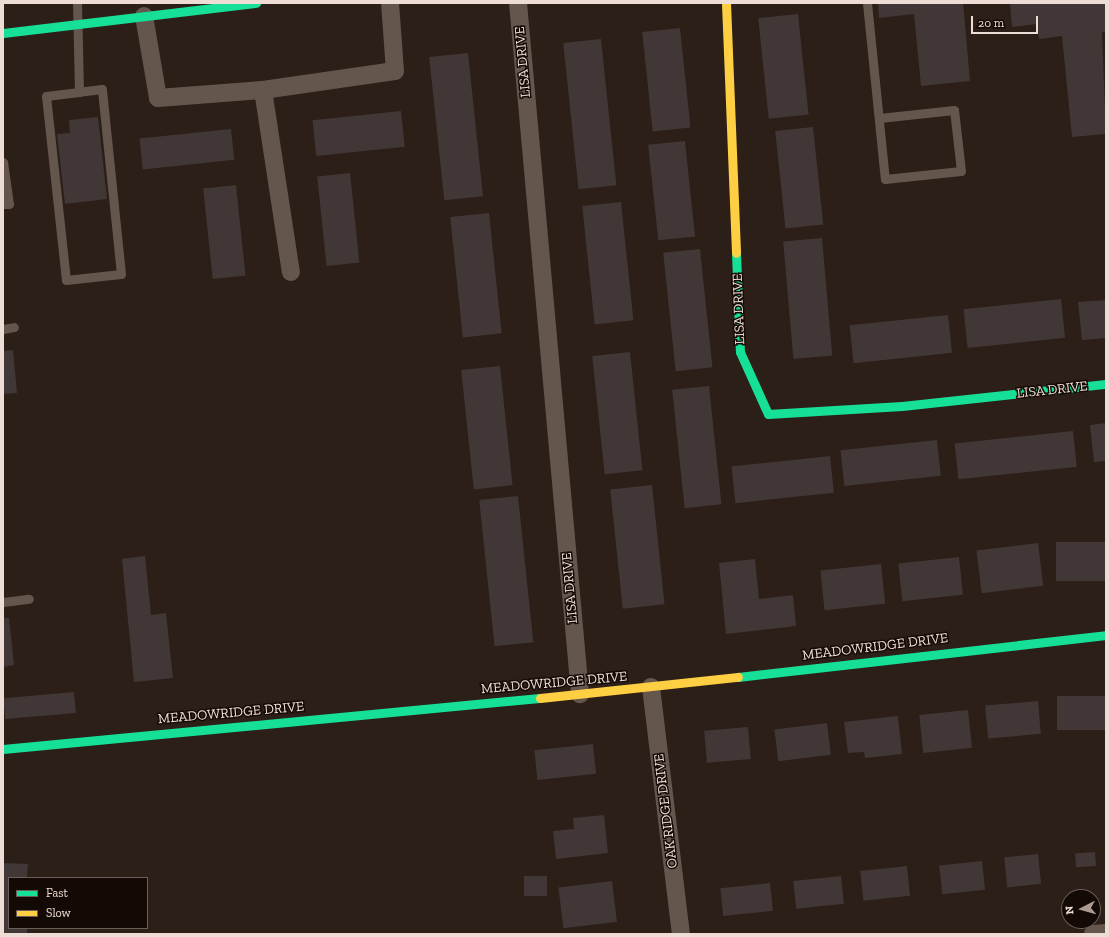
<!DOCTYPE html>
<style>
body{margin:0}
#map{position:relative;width:1109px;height:937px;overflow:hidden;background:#2c1f17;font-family:"Zilla Slab",serif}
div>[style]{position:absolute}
.building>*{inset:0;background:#413737;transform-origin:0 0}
.lane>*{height:9px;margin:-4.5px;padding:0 4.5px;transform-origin:4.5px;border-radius:4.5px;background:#64554d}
.street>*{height:18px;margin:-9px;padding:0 9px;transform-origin:9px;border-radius:9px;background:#64554d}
.fast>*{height:9px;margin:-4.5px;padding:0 4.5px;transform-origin:4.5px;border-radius:4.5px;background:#16e098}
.slow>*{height:9px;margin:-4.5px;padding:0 4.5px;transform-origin:4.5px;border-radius:4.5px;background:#ffcf43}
span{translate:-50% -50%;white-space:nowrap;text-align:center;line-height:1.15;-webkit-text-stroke:3px #140a05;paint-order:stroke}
.street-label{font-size:14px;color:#eeddd5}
.frame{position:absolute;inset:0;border:4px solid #eeddd5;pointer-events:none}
.legend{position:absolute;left:8px;top:877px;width:140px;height:52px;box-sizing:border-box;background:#140a05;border:1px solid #6b5e58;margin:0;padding:5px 7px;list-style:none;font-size:12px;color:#eeddd5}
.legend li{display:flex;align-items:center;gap:8px;height:20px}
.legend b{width:20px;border:1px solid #6b5e58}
.north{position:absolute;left:1061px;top:889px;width:40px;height:40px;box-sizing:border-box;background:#140a05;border:1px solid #6b5e58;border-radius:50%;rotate:264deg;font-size:11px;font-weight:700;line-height:16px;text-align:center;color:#eeddd5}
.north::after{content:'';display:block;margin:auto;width:14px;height:18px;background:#aa9a92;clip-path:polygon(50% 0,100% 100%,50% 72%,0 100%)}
.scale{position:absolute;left:971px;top:16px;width:67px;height:18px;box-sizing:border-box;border:2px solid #eeddd5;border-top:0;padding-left:5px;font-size:12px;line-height:14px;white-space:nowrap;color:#eeddd5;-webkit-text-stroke:3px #140a05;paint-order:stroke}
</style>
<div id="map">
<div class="building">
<div style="clip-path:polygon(878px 3px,963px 3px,970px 81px,921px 86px,914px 14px,879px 18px)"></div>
<div style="clip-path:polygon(1010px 3px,1106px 3px,1106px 32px,1102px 32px,1106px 134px,1072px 137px,1062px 36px,1039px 39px,1037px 24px,1012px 27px)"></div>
<div style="left:798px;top:14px;width:101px;height:40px;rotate:84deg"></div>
<div style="left:680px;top:28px;width:100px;height:38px;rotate:84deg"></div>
<div style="left:601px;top:39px;width:147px;height:38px;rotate:84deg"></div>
<div style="left:468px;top:53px;width:144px;height:39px;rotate:84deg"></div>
<div style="left:401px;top:111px;width:36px;height:89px;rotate:84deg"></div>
<div style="clip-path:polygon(98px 117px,107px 199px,65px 204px,57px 134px,70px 133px,69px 120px)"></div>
<div style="left:813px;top:127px;width:98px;height:38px;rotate:84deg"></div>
<div style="left:231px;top:129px;width:31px;height:92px;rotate:84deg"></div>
<div style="left:685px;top:141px;width:96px;height:37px;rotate:84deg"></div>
<div style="left:350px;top:173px;width:90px;height:33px;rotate:84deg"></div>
<div style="left:236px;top:185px;width:91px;height:33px;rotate:84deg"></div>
<div style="left:621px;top:202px;width:119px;height:39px;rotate:84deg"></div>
<div style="left:489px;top:213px;width:121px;height:39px;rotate:84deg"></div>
<div style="left:822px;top:238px;width:118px;height:39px;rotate:85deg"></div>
<div style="left:700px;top:249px;width:119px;height:37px;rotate:84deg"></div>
<div style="left:1061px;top:299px;width:39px;height:98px;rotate:84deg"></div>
<div style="clip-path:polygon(1106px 300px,1106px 338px,1082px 340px,1078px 302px)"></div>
<div style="left:948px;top:315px;width:38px;height:99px;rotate:84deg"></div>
<div style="clip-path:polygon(13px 350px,17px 393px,3px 394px,3px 351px)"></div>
<div style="left:630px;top:352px;width:119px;height:38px;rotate:84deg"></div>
<div style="left:500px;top:366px;width:120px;height:39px;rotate:84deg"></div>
<div style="left:709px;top:386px;width:119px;height:37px;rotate:84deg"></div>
<div style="clip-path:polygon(1106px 423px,1106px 461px,1094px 462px,1090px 425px)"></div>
<div style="left:1073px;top:431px;width:36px;height:119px;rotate:84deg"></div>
<div style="left:937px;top:440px;width:36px;height:97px;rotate:84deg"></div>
<div style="left:830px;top:456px;width:37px;height:99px;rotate:84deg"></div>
<div style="left:652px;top:485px;width:120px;height:42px;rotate:84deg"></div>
<div style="left:518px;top:496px;width:147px;height:39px;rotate:84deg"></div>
<div style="left:1106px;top:542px;width:39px;height:50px;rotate:90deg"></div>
<div style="left:1038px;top:543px;width:43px;height:62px;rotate:83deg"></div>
<div style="clip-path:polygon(145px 556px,151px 615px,166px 613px,173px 678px,134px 682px,122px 559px)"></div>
<div style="left:959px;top:557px;width:38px;height:61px;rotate:84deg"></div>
<div style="clip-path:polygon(755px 559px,759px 599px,793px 595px,796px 626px,726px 634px,719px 563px)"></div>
<div style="left:881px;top:564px;width:40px;height:61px;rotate:84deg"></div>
<div style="clip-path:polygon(3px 618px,9px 618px,14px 665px,3px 667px)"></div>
<div style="left:74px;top:692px;width:21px;height:71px;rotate:85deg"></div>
<div style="left:1106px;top:696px;width:34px;height:49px;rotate:90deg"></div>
<div style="left:1038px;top:701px;width:33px;height:53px;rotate:85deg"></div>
<div style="left:968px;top:710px;width:38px;height:49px;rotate:84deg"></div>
<div style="clip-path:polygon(898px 716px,902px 754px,865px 758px,864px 752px,848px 753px,844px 722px)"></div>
<div style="left:827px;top:723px;width:32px;height:53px;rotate:83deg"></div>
<div style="left:748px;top:727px;width:32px;height:44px;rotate:85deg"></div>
<div style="left:593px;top:744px;width:30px;height:59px;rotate:84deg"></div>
<div style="clip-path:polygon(604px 815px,608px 853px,556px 859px,553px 831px,574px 829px,573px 818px)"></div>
<div style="left:1095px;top:852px;width:14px;height:20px;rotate:86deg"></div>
<div style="left:1038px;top:854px;width:30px;height:34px;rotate:84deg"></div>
<div style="left:982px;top:861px;width:29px;height:43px;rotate:84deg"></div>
<div style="clip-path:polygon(3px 863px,28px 864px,27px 878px,9px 878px,9px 928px,27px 928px,27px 934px,3px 934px)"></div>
<div style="left:907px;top:866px;width:30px;height:47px;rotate:84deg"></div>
<div style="left:524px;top:876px;width:23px;height:20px"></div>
<div style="left:841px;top:876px;width:28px;height:48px;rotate:84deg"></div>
<div style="left:612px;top:881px;width:41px;height:54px;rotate:83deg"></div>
<div style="left:770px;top:883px;width:28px;height:50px;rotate:84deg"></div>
</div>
<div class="lane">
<div style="left:77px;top:3px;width:89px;rotate:88.7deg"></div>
<div style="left:79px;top:92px;width:33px;rotate:173deg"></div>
<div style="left:46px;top:96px;width:185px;rotate:83.8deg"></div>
<div style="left:66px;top:280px;width:55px;rotate:-6.2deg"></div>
<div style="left:121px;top:274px;width:186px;rotate:-95.9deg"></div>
<div style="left:102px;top:89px;width:23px;rotate:173deg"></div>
<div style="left:867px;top:3px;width:177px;rotate:84.2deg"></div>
<div style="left:885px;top:179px;width:76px;rotate:-6deg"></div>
<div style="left:961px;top:171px;width:61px;rotate:-96.5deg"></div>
<div style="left:954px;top:110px;width:75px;rotate:173.9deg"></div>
<div style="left:3px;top:162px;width:42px;rotate:81.9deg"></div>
<div style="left:9px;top:204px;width:6px;rotate:180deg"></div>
<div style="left:3px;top:329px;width:11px;rotate:-10deg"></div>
<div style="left:3px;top:602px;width:26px;rotate:-7deg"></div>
</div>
<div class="street">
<div style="left:518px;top:3px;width:694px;rotate:84.87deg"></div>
<div style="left:144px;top:16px;width:83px;rotate:80.3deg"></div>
<div style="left:158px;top:98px;width:105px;rotate:-4.4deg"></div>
<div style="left:263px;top:90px;width:133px;rotate:-8.2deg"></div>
<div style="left:395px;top:71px;width:68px;rotate:-94.2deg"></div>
<div style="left:263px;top:90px;width:184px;rotate:81.3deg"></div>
<div style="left:651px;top:687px;width:249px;rotate:83.1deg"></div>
<div style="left:1093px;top:934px;width:13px;rotate:-4deg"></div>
</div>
<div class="fast">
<div style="left:3px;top:33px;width:255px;rotate:-6.8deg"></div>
<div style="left:736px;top:253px;width:99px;rotate:87.7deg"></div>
<div style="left:740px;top:352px;width:68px;rotate:65.7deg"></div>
<div style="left:768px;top:414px;width:134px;rotate:-3.4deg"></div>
<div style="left:902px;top:406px;width:205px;rotate:-6.2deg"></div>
<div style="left:738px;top:677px;width:370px;rotate:-6.5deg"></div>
<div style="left:3px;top:749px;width:539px;rotate:-5.43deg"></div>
</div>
<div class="slow">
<div style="left:726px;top:3px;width:250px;rotate:87.7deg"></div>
<div style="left:540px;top:698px;width:199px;rotate:-6.1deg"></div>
</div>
<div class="street-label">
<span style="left:523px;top:62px;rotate:-95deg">LISA DRIVE</span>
<span style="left:739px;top:309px;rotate:-92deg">LISA DRIVE</span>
<span style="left:1052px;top:390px;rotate:-6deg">LISA DRIVE</span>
<span style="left:570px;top:588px;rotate:-95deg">LISA DRIVE</span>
<span style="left:875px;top:647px;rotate:-7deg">MEADOWRIDGE DRIVE</span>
<span style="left:554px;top:683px;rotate:-5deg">MEADOWRIDGE DRIVE</span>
<span style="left:231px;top:713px;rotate:-5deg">MEADOWRIDGE DRIVE</span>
<span style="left:666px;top:811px;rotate:-97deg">OAK RIDGE DRIVE</span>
</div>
<div class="frame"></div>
<ul class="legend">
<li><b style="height:5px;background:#16e098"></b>Fast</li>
<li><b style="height:5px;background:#ffcf43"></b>Slow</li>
</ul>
<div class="north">N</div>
<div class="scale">20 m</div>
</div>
